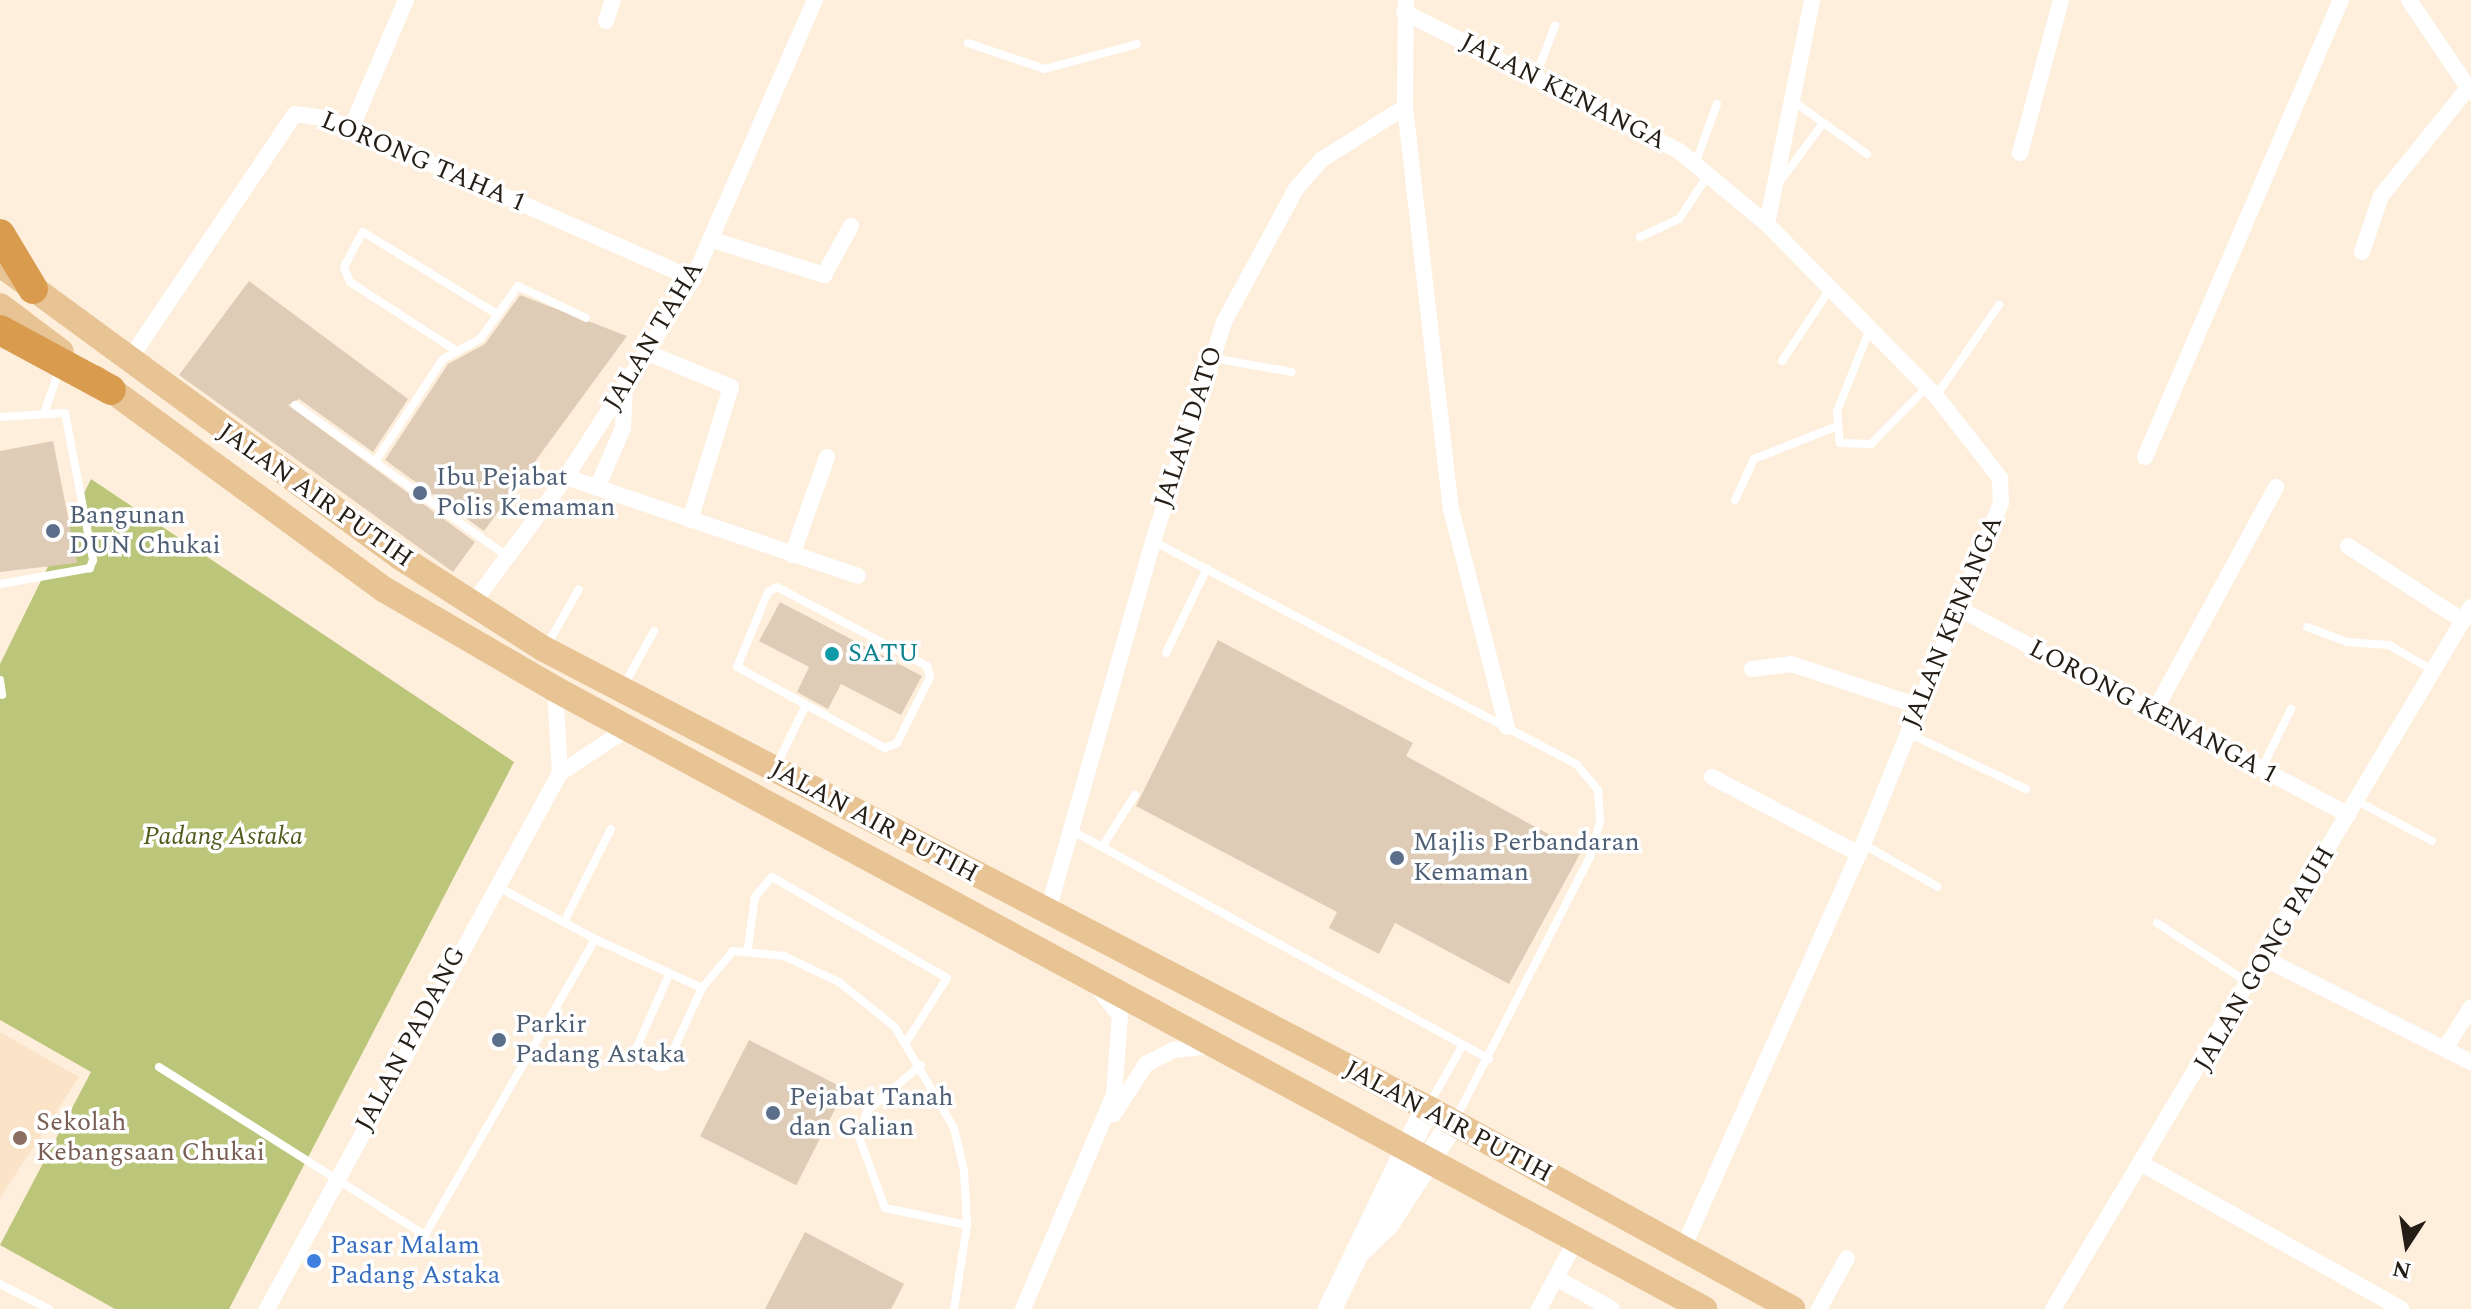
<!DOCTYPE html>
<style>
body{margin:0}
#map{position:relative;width:2471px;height:1309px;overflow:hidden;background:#feefdd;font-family:Spectral,serif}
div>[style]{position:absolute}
.built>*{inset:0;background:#fbe3c7}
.green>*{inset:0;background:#bcc67a}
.building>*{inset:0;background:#deccb7;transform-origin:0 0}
.lane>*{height:8px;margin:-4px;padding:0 4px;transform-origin:4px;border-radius:4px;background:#fff}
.street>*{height:16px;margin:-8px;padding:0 8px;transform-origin:8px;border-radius:8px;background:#fff}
.secondary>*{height:24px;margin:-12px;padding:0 12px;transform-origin:12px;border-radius:12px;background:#fff}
.primary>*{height:26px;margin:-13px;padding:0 13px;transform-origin:13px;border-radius:13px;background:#e8c495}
.highway>*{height:30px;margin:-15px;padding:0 15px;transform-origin:15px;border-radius:15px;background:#d99c4f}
.dots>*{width:22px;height:22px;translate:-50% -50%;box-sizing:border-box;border:4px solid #fff;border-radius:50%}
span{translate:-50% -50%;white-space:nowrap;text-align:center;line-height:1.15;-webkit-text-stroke:7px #fff;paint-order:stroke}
.street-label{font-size:26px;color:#251e16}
.service-label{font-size:26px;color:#4e5e75}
.left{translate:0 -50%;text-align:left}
.culture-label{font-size:26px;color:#0d838f}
.park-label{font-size:26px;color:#545a1d;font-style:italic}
.education-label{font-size:26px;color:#785e54}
.shop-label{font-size:26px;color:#366cbe}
.north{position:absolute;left:2367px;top:1205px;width:80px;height:80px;-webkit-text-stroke:6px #fff;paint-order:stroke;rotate:192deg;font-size:22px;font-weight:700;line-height:32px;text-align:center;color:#251e16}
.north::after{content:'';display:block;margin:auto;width:28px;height:36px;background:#251e16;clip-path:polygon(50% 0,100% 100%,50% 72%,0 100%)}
</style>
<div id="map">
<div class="built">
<div style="clip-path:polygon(0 1032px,79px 1077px,0 1198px)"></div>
</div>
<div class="green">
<div style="clip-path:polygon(91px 479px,514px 762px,229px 1309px,115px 1309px,0 1245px,91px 1072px,0 1020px,0 664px)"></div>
</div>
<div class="building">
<div style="clip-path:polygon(249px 281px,408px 399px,373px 452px,299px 399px,288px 405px,475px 542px,453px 572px,179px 375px)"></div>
<div style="clip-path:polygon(520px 295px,627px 336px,484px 531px,385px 460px,448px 364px,485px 344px)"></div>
<div style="clip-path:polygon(53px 441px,77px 563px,0 572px,0 451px)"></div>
<div style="clip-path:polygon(780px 602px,922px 676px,901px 715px,841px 684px,828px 709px,797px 692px,809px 667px,759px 641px)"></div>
<div style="clip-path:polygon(1218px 640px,1413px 743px,1406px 756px,1581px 852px,1509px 984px,1395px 923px,1379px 954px,1329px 928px,1337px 912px,1136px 806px)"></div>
<div style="left:749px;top:1040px;width:108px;height:108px;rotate:27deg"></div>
<div style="clip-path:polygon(805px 1232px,904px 1284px,891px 1309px,765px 1309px)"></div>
</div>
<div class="lane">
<div style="left:968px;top:43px;width:81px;rotate:18.7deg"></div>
<div style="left:1045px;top:69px;width:95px;rotate:-15.2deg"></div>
<div style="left:1536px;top:75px;width:53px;rotate:-68.8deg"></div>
<div style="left:1793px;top:101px;width:91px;rotate:35.6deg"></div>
<div style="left:1695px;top:164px;width:64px;rotate:-69.9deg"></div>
<div style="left:1779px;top:183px;width:74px;rotate:-53.7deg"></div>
<div style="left:1640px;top:237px;width:43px;rotate:-24.8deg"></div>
<div style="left:1679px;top:219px;width:53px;rotate:-56.6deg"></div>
<div style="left:1870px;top:329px;width:88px;rotate:111.9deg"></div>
<div style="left:1837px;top:411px;width:32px;rotate:85deg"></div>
<div style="left:1840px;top:443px;width:31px;rotate:2deg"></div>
<div style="left:1871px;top:444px;width:80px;rotate:-45.5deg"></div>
<div style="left:455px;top:350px;width:125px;rotate:-147.1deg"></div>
<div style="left:350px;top:282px;width:16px;rotate:-112deg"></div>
<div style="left:344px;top:267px;width:40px;rotate:-62deg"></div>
<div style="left:363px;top:232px;width:155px;rotate:31.5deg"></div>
<div style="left:1212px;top:358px;width:81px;rotate:9.9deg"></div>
<div style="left:1782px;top:361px;width:87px;rotate:-56.3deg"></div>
<div style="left:1936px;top:396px;width:111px;rotate:-55.3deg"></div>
<div style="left:295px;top:405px;width:260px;rotate:35.5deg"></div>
<div style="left:45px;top:411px;width:43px;rotate:-71.1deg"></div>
<div style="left:0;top:417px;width:65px;rotate:-3.5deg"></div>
<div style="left:65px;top:413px;width:150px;rotate:79.2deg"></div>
<div style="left:93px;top:560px;width:9px;rotate:111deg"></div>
<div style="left:90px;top:568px;width:91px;rotate:169.9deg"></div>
<div style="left:375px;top:462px;width:123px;rotate:-56.6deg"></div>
<div style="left:443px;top:359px;width:42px;rotate:-28.4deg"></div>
<div style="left:480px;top:339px;width:65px;rotate:-54.4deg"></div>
<div style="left:518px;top:286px;width:75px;rotate:25.2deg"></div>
<div style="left:1735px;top:500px;width:45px;rotate:-65.1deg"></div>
<div style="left:1754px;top:459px;width:87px;rotate:-21.6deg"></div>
<div style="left:1153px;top:541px;width:480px;rotate:27.8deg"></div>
<div style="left:1577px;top:765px;width:33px;rotate:50deg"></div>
<div style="left:1598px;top:790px;width:32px;rotate:86deg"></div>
<div style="left:1600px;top:822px;width:36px;rotate:106deg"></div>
<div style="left:1590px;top:857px;width:293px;rotate:117.2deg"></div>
<div style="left:777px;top:587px;width:170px;rotate:27.8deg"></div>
<div style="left:927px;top:666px;width:11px;rotate:75deg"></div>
<div style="left:930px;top:677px;width:74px;rotate:116.6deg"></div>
<div style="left:897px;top:743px;width:13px;rotate:157deg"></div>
<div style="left:885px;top:748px;width:169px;rotate:-151.3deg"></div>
<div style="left:737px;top:667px;width:81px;rotate:-67.5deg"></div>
<div style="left:768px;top:592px;width:10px;rotate:-29deg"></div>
<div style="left:2307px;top:627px;width:43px;rotate:20.6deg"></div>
<div style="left:2347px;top:642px;width:42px;rotate:4.1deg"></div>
<div style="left:2389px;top:645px;width:50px;rotate:30.2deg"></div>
<div style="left:547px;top:645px;width:64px;rotate:-60.3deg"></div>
<div style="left:1166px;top:653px;width:94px;rotate:-64.2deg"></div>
<div style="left:0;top:680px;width:15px;rotate:82deg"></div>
<div style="left:623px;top:687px;width:64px;rotate:-61deg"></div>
<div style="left:1908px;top:733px;width:131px;rotate:25.4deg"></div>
<div style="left:777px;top:764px;width:64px;rotate:-63.8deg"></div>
<div style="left:2262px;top:768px;width:66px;rotate:-63.8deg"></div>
<div style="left:2357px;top:801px;width:85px;rotate:28.1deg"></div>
<div style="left:1069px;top:829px;width:479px;rotate:28.7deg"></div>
<div style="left:1863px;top:844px;width:86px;rotate:29.8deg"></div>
<div style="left:1102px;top:847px;width:62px;rotate:-57.6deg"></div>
<div style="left:564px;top:922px;width:104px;rotate:-63.2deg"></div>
<div style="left:2157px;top:923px;width:108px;rotate:33.2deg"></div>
<div style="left:595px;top:939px;width:118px;rotate:24.6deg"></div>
<div style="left:702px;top:988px;width:48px;rotate:-50deg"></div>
<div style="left:733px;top:951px;width:51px;rotate:5.6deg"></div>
<div style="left:784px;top:956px;width:61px;rotate:25.3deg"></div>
<div style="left:839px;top:982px;width:72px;rotate:38.8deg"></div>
<div style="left:895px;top:1027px;width:117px;rotate:59.7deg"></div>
<div style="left:954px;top:1128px;width:44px;rotate:76.9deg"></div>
<div style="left:964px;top:1171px;width:54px;rotate:86.8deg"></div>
<div style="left:967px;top:1225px;width:85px;rotate:98.8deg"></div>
<div style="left:748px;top:948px;width:51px;rotate:-82.2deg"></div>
<div style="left:755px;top:897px;width:26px;rotate:-50deg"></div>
<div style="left:772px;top:877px;width:202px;rotate:30deg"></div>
<div style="left:947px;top:978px;width:78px;rotate:122.5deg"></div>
<div style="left:669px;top:975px;width:83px;rotate:114.1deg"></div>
<div style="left:635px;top:1051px;width:28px;rotate:35deg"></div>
<div style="left:658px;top:1067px;width:8px;rotate:-7deg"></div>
<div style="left:666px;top:1066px;width:86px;rotate:-65.2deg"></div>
<div style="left:921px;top:1065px;width:71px;rotate:139.6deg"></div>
<div style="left:867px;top:1111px;width:27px;rotate:107deg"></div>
<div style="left:859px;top:1137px;width:76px;rotate:69.9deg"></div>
<div style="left:885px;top:1208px;width:84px;rotate:11.7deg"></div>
<div style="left:159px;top:1067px;width:315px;rotate:32.3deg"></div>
<div style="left:425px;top:1235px;width:341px;rotate:-60.1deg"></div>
<div style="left:595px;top:939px;width:110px;rotate:-151.8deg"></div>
<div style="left:1429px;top:1104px;width:68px;rotate:-60deg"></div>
<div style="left:0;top:1284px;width:55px;rotate:27deg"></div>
</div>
<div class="street">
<div style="left:2409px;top:0;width:111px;rotate:56deg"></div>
<div style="left:1404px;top:12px;width:308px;rotate:26.8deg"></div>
<div style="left:1679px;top:151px;width:114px;rotate:39.7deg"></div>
<div style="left:1767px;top:224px;width:241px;rotate:45.5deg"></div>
<div style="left:1936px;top:396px;width:104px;rotate:52deg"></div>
<div style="left:2000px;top:478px;width:25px;rotate:88deg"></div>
<div style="left:2001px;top:503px;width:368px;rotate:112deg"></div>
<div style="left:1863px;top:844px;width:442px;rotate:114deg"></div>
<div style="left:606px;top:21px;width:22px;rotate:-72deg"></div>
<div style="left:1405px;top:107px;width:405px;rotate:83.5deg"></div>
<div style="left:1451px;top:509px;width:225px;rotate:75.6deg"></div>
<div style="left:351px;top:129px;width:140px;rotate:-66.9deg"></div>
<div style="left:2020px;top:153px;width:158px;rotate:-75deg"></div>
<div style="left:1767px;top:224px;width:228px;rotate:-78.6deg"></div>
<div style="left:710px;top:239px;width:120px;rotate:17.5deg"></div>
<div style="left:824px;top:275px;width:56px;rotate:-61.1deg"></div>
<div style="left:2362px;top:252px;width:59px;rotate:-71.3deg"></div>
<div style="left:2381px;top:196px;width:139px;rotate:-51.1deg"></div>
<div style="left:646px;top:352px;width:92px;rotate:22.4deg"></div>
<div style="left:731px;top:387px;width:139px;rotate:107.1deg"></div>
<div style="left:127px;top:363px;width:300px;rotate:-56deg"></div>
<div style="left:295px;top:114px;width:34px;rotate:8deg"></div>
<div style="left:329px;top:119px;width:398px;rotate:23.7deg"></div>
<div style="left:2145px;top:457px;width:497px;rotate:-66.8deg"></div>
<div style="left:566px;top:477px;width:308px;rotate:18.7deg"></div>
<div style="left:597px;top:488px;width:65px;rotate:-66.6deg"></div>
<div style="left:623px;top:428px;width:42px;rotate:-87.3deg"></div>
<div style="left:2348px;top:546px;width:137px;rotate:33.1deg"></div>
<div style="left:792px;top:555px;width:104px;rotate:-70.3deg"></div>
<div style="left:471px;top:606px;width:160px;rotate:-53.6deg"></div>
<div style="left:566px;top:477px;width:235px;rotate:-57.3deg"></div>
<div style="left:693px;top:279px;width:305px;rotate:-66.4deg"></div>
<div style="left:1958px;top:608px;width:442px;rotate:27.9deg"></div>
<div style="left:1752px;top:669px;width:39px;rotate:-7deg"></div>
<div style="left:1791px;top:664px;width:135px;rotate:18.2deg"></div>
<div style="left:555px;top:689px;width:84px;rotate:86.6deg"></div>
<div style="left:2154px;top:712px;width:256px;rotate:-61.5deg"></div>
<div style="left:1712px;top:777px;width:166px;rotate:27.6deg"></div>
<div style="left:1047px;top:914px;width:388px;rotate:-74.1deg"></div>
<div style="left:1153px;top:541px;width:230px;rotate:-72deg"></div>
<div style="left:1224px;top:322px;width:151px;rotate:-61.6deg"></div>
<div style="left:1296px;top:189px;width:38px;rotate:-49deg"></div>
<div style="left:1321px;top:160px;width:99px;rotate:-32.2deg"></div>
<div style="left:1405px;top:107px;width:107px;rotate:-89.5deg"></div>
<div style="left:2267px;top:960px;width:228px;rotate:26.6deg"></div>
<div style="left:2445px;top:1049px;width:49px;rotate:-58.2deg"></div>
<div style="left:1114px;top:1114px;width:59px;rotate:-57.4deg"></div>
<div style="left:1146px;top:1064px;width:30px;rotate:-27deg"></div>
<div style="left:1173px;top:1050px;width:38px;rotate:-6deg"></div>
<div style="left:2144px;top:1165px;width:295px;rotate:29.2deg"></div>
<div style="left:1556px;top:1278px;width:64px;rotate:29deg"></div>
<div style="left:267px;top:1309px;width:611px;rotate:-61.34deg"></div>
<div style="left:560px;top:773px;width:80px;rotate:-33.3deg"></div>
<div style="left:1023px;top:1309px;width:233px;rotate:-67deg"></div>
<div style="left:1114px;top:1095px;width:79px;rotate:-85.7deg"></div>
<div style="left:1120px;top:1016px;width:34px;rotate:-128deg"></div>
<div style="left:1539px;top:1309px;width:78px;rotate:-61.8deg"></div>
<div style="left:1819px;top:1309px;width:58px;rotate:-61.2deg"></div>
<div style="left:2053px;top:1309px;width:817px;rotate:-59.23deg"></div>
</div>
<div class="secondary">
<div style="left:1362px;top:1248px;width:36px;rotate:-44deg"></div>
<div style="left:1388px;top:1223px;width:120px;rotate:-57.2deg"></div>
<div style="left:1330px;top:1309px;width:223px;rotate:-64.2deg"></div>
</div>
<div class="primary">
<div style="left:0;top:264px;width:496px;rotate:36.2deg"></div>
<div style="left:400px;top:557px;width:171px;rotate:32.6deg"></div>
<div style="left:544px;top:649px;width:995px;rotate:27.47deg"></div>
<div style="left:1427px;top:1108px;width:417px;rotate:28.8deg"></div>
<div style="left:0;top:306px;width:76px;rotate:37deg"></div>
<div style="left:95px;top:378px;width:359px;rotate:36.2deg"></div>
<div style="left:385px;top:590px;width:197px;rotate:30.2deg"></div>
<div style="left:555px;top:689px;width:1306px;rotate:28.35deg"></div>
</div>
<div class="highway">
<div style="left:0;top:234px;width:64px;rotate:59deg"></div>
<div style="left:0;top:330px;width:126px;rotate:28.4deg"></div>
</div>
<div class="dots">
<div style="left:420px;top:493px;background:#5c6f8a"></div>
<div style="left:53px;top:531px;background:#5c6f8a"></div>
<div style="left:832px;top:654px;background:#0f9aa8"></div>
<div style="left:1397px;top:858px;background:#5c6f8a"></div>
<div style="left:499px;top:1040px;background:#5c6f8a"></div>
<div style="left:773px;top:1113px;background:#5c6f8a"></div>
<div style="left:20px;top:1138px;background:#8d6e63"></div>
<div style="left:314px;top:1261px;background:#3f7fe0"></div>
</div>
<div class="street-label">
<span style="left:1563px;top:92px;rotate:27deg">JALAN KENANGA</span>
<span style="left:423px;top:162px;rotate:23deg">LORONG TAHA 1</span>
<span style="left:654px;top:336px;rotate:-59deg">JALAN TAHA</span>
<span style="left:1189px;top:427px;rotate:-72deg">JALAN DATO</span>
<span style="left:315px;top:496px;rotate:35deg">JALAN AIR PUTIH</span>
<span style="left:1953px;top:622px;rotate:-68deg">JALAN KENANGA</span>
<span style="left:2153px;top:712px;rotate:28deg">LORONG KENANGA 1</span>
<span style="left:874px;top:822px;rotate:28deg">JALAN AIR PUTIH</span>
<span style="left:2265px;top:959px;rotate:-60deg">JALAN GONG PAUH</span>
<span style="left:411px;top:1039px;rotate:-62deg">JALAN PADANG</span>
<span style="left:1448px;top:1122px;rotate:28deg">JALAN AIR PUTIH</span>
</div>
<div class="service-label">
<span class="left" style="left:436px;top:493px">Ibu Pejabat<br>Polis Kemaman</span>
<span class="left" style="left:69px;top:531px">Bangunan<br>DUN Chukai</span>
<span class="left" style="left:1413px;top:858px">Majlis Perbandaran<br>Kemaman</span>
<span class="left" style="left:515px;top:1040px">Parkir<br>Padang Astaka</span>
<span class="left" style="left:789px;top:1113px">Pejabat Tanah<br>dan Galian</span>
</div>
<div class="culture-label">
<span class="left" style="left:848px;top:654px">SATU</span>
</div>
<div class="park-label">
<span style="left:223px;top:837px">Padang Astaka</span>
</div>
<div class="education-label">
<span class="left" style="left:36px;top:1138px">Sekolah<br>Kebangsaan Chukai</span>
</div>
<div class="shop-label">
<span class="left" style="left:330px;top:1261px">Pasar Malam<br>Padang Astaka</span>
</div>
<div class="north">N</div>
</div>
